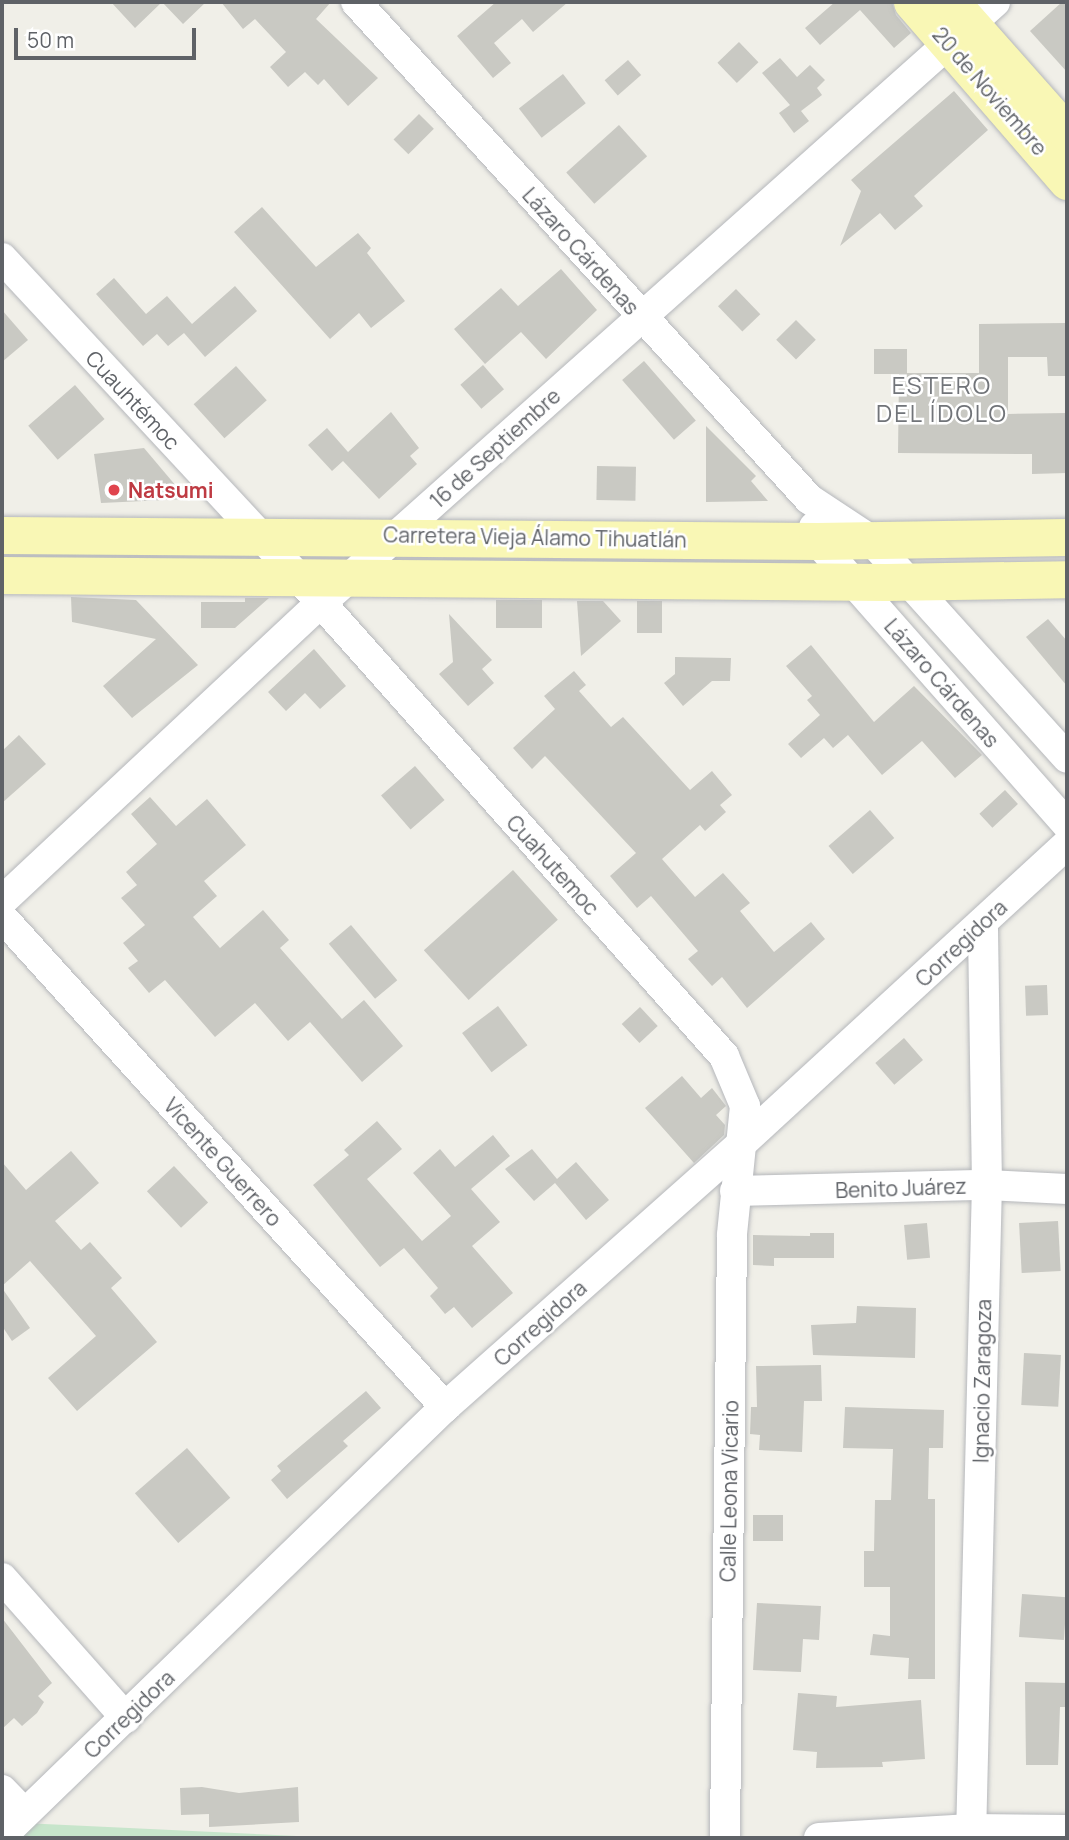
<!DOCTYPE html>
<meta charset="utf-8">
<style>
body{margin:0}
#map{position:relative;width:1069px;height:1840px;overflow:hidden;background:#f0efe8;font-family:Manrope,sans-serif}
div>[style]{position:absolute}
.green>*{inset:0;background:#c7e5cb}
.building>*{inset:0;background:#c9c9c3;transform-origin:0 0}
.roads{filter:drop-shadow(0 0 2px #b5b7bb) drop-shadow(0 0 2px #b5b7bb)}
.minor>*{height:30px;margin:-15px;padding:0 15px;transform-origin:15px;border-radius:15px;background:#fff}
.major>*{height:37px;margin:-18.5px;padding:0 18.5px;transform-origin:18.5px;border-radius:18.5px;background:#f9f7b5}
.dots>*{width:19px;height:19px;translate:-50% -50%;box-sizing:border-box;border:4px solid #fff;border-radius:50%}
span{translate:-50% -50%;white-space:nowrap;text-align:center;line-height:1.15;-webkit-text-stroke:5px #fff;paint-order:stroke}
.street-label{font-size:21px;color:#5f6267}
.health-label{font-size:21px;color:#be3a42;font-weight:700}
.left{translate:0 -50%;text-align:left}
.quarter-label{font-size:24px;color:#717479;letter-spacing:2px}
.frame{position:absolute;inset:0;border:4px solid #5f6267;pointer-events:none}
.scale{position:absolute;left:14px;top:28px;width:182px;height:32px;box-sizing:border-box;border:4px solid #5f6267;border-top:0;padding-left:9px;font-size:21px;line-height:24px;white-space:nowrap;color:#5f6267;-webkit-text-stroke:5px #fff;paint-order:stroke}
</style>
<div id="map">
<div class="green">
<div style="clip-path:polygon(2px 1822px,340px 1838px,2px 1838px)"></div>
</div>
<div class="building">
<div style="clip-path:polygon(111px 2px,206px 2px,183px 24px,162px 2px,135px 28px)"></div>
<div style="clip-path:polygon(221px 2px,331px 2px,316px 19px,378px 78px,348px 106px,324px 79px,318px 85px,305px 72px,288px 87px,270px 67px,286px 52px,255px 19px,243px 29px)"></div>
<div style="clip-path:polygon(496px 2px,568px 2px,533px 32px,522px 19px,494px 43px,511px 63px,493px 78px,457px 36px)"></div>
<div style="clip-path:polygon(835px 2px,892px 2px,896px 15px,911px 33px,894px 48px,860px 10px,820px 45px,805px 28px)"></div>
<div style="clip-path:polygon(1062px 2px,1067px 2px,1067px 72px,1030px 31px)"></div>
<div style="left:739px;top:42px;width:28px;height:30px;rotate:46deg"></div>
<div style="clip-path:polygon(780px 58px,797px 77px,810px 65px,825px 80px,817px 88px,822px 95px,801px 111px,809px 121px,794px 133px,779px 113px,790px 105px,762px 73px)"></div>
<div style="left:628px;top:60px;width:20px;height:31px;rotate:49deg"></div>
<div style="left:563px;top:74px;width:37px;height:56px;rotate:52deg"></div>
<div style="clip-path:polygon(954px 91px,988px 130px,914px 196px,923px 206px,895px 230px,880px 213px,840px 246px,861px 191px,851px 180px)"></div>
<div style="left:419px;top:114px;width:21px;height:36px;rotate:45deg"></div>
<div style="left:619px;top:125px;width:42px;height:71px;rotate:48deg"></div>
<div style="clip-path:polygon(262px 207px,316px 267px,358px 233px,371px 248px,367px 253px,405px 301px,371px 328px,359px 313px,330px 339px,234px 232px)"></div>
<div style="clip-path:polygon(561px 269px,597px 310px,546px 359px,521px 332px,485px 364px,454px 329px,501px 288px,518px 306px)"></div>
<div style="clip-path:polygon(114px 278px,146px 314px,167px 296px,192px 324px,235px 286px,257px 311px,205px 357px,184px 333px,168px 346px,157px 334px,143px 346px,96px 294px)"></div>
<div style="left:736px;top:289px;width:35px;height:25px;rotate:46deg"></div>
<div style="clip-path:polygon(2px 310px,28px 340px,2px 362px)"></div>
<div style="left:796px;top:320px;width:28px;height:28px;rotate:45deg"></div>
<div style="clip-path:polygon(1067px 323px,1067px 376px,1048px 376px,1047px 357px,1008px 357px,1008px 414px,1067px 413px,1067px 473px,1032px 474px,1032px 454px,898px 453px,899px 374px,874px 374px,874px 349px,907px 349px,907px 373px,979px 373px,979px 324px)"></div>
<div style="left:644px;top:361px;width:79px;height:29px;rotate:49deg"></div>
<div style="left:483px;top:365px;width:32px;height:30px;rotate:49deg"></div>
<div style="left:236px;top:366px;width:46px;height:57px;rotate:48deg"></div>
<div style="left:75px;top:385px;width:45px;height:62px;rotate:49deg"></div>
<div style="clip-path:polygon(391px 412px,419px 448px,410px 456px,417px 464px,379px 499px,343px 461px,332px 471px,308px 445px,327px 428px,348px 452px)"></div>
<div style="clip-path:polygon(706px 426px,756px 476px,751px 481px,768px 501px,706px 502px)"></div>
<div style="clip-path:polygon(144px 448px,187px 499px,101px 503px,94px 454px)"></div>
<div style="left:597px;top:466px;width:39px;height:34px;rotate:1deg"></div>
<div style="clip-path:polygon(71px 597px,136px 600px,198px 665px,132px 718px,103px 686px,156px 639px,72px 622px)"></div>
<div style="clip-path:polygon(245px 598px,269px 598px,235px 628px,201px 628px,201px 602px,245px 602px)"></div>
<div style="left:496px;top:600px;width:46px;height:28px"></div>
<div style="clip-path:polygon(577px 601px,603px 601px,621px 621px,581px 656px)"></div>
<div style="left:637px;top:601px;width:25px;height:32px"></div>
<div style="clip-path:polygon(449px 614px,492px 660px,482px 669px,494px 683px,468px 706px,439px 674px,453px 662px)"></div>
<div style="clip-path:polygon(1048px 619px,1067px 641px,1067px 686px,1026px 637px)"></div>
<div style="clip-path:polygon(811px 645px,874px 722px,914px 686px,982px 755px,955px 778px,922px 741px,882px 775px,848px 735px,833px 748px,824px 738px,801px 758px,788px 744px,820px 715px,807px 700px,812px 696px,786px 666px)"></div>
<div style="clip-path:polygon(314px 649px,346px 686px,320px 709px,305px 693px,286px 711px,268px 692px)"></div>
<div style="clip-path:polygon(675px 657px,731px 658px,730px 681px,712px 681px,683px 706px,664px 683px,675px 674px)"></div>
<div style="clip-path:polygon(574px 671px,586px 685px,579px 691px,611px 727px,623px 717px,690px 790px,712px 771px,732px 795px,720px 805px,726px 812px,705px 831px,700px 825px,662px 859px,695px 897px,723px 873px,750px 903px,740px 911px,774px 952px,811px 922px,825px 939px,747px 1008px,722px 977px,712px 986px,688px 959px,698px 951px,651px 896px,637px 908px,610px 876px,636px 853px,545px 756px,532px 769px,513px 748px,555px 709px,544px 696px)"></div>
<div style="clip-path:polygon(19px 735px,46px 764px,2px 803px,2px 751px)"></div>
<div style="left:415px;top:766px;width:45px;height:45px;rotate:49deg"></div>
<div style="left:1005px;top:790px;width:19px;height:35px;rotate:47deg"></div>
<div style="clip-path:polygon(150px 797px,176px 826px,207px 799px,246px 845px,204px 881px,217px 896px,193px 917px,220px 948px,263px 910px,289px 940px,280px 948px,342px 1019px,364px 1000px,403px 1046px,362px 1082px,310px 1022px,288px 1041px,255px 1003px,215px 1037px,165px 980px,149px 993px,128px 968px,138px 961px,123px 943px,145px 925px,121px 898px,137px 885px,126px 872px,157px 844px,131px 814px)"></div>
<div style="left:870px;top:810px;width:37px;height:55px;rotate:49deg"></div>
<div style="left:513px;top:870px;width:67px;height:120px;rotate:48deg"></div>
<div style="left:351px;top:925px;width:72px;height:29px;rotate:50deg"></div>
<div style="left:1047px;top:985px;width:30px;height:22px;rotate:88deg"></div>
<div style="left:498px;top:1006px;width:49px;height:45px;rotate:53deg"></div>
<div style="left:640px;top:1007px;width:26px;height:25px;rotate:47deg"></div>
<div style="left:904px;top:1038px;width:29px;height:38px;rotate:49deg"></div>
<div style="clip-path:polygon(682px 1076px,701px 1098px,712px 1088px,726px 1106px,716px 1115px,725px 1125px,724px 1135px,694px 1163px,645px 1108px)"></div>
<div style="clip-path:polygon(377px 1121px,402px 1149px,367px 1179px,422px 1241px,451px 1216px,413px 1173px,440px 1149px,455px 1167px,493px 1135px,510px 1156px,471px 1189px,500px 1222px,472px 1246px,513px 1293px,472px 1328px,454px 1307px,445px 1314px,430px 1296px,438px 1288px,404px 1248px,380px 1267px,313px 1185px,349px 1155px,344px 1150px)"></div>
<div style="clip-path:polygon(532px 1149px,557px 1179px,576px 1162px,609px 1200px,586px 1220px,555px 1183px,534px 1201px,505px 1169px)"></div>
<div style="clip-path:polygon(71px 1151px,99px 1183px,55px 1221px,81px 1250px,90px 1242px,122px 1278px,111px 1288px,157px 1342px,77px 1411px,48px 1378px,96px 1336px,30px 1261px,2px 1286px,2px 1162px,26px 1190px)"></div>
<div style="left:174px;top:1166px;width:50px;height:37px;rotate:47deg"></div>
<div style="left:1058px;top:1221px;width:50px;height:39px;rotate:87deg"></div>
<div style="left:927px;top:1223px;width:35px;height:23px;rotate:85deg"></div>
<div style="clip-path:polygon(810px 1233px,834px 1233px,834px 1258px,774px 1258px,774px 1266px,753px 1265px,753px 1235px,810px 1236px)"></div>
<div style="clip-path:polygon(2px 1288px,30px 1328px,12px 1341px,2px 1326px)"></div>
<div style="clip-path:polygon(857px 1306px,916px 1308px,915px 1358px,813px 1355px,811px 1325px,856px 1323px)"></div>
<div style="left:1024px;top:1353px;width:37px;height:52px;rotate:3deg"></div>
<div style="clip-path:polygon(821px 1365px,822px 1401px,804px 1401px,802px 1452px,759px 1450px,760px 1435px,750px 1434px,751px 1407px,757px 1407px,756px 1366px)"></div>
<div style="clip-path:polygon(366px 1391px,381px 1408px,343px 1441px,348px 1446px,287px 1499px,271px 1480px,281px 1471px,277px 1466px)"></div>
<div style="clip-path:polygon(845px 1407px,944px 1410px,943px 1448px,929px 1448px,928px 1499px,935px 1499px,935px 1679px,908px 1679px,909px 1658px,870px 1655px,873px 1634px,890px 1636px,890px 1587px,864px 1587px,864px 1551px,874px 1551px,875px 1500px,891px 1500px,893px 1449px,843px 1448px)"></div>
<div style="left:187px;top:1448px;width:66px;height:69px;rotate:49deg"></div>
<div style="left:783px;top:1515px;width:26px;height:30px;rotate:90deg"></div>
<div style="left:1022px;top:1594px;width:45px;height:43px;rotate:4deg"></div>
<div style="clip-path:polygon(757px 1603px,821px 1606px,819px 1640px,803px 1639px,801px 1672px,753px 1670px)"></div>
<div style="clip-path:polygon(2px 1618px,52px 1683px,38px 1696px,44px 1702px,37px 1713px,22px 1726px,14px 1718px,2px 1729px)"></div>
<div style="clip-path:polygon(1025px 1682px,1067px 1683px,1067px 1707px,1060px 1707px,1058px 1765px,1026px 1765px)"></div>
<div style="clip-path:polygon(798px 1693px,837px 1696px,836px 1707px,921px 1700px,925px 1759px,882px 1762px,883px 1767px,816px 1768px,817px 1752px,793px 1750px)"></div>
<div style="clip-path:polygon(202px 1787px,239px 1793px,298px 1787px,299px 1822px,209px 1827px,209px 1814px,181px 1815px,180px 1788px)"></div>
</div>
<div class="roads">
<div class="minor">
<div style="left:356px;top:2px;width:672px;rotate:47.65deg"></div>
<div style="left:809px;top:499px;width:74px;rotate:33.5deg"></div>
<div style="left:871px;top:540px;width:293px;rotate:48deg"></div>
<div style="left:2px;top:258px;width:435px;rotate:47.1deg"></div>
<div style="left:298px;top:577px;width:641px;rotate:48.35deg"></div>
<div style="left:724px;top:1056px;width:54px;rotate:67.2deg"></div>
<div style="left:745px;top:1106px;width:130px;rotate:95.8deg"></div>
<div style="left:732px;top:1235px;width:603px;rotate:90.67deg"></div>
<div style="left:814px;top:527px;width:14px;rotate:78deg"></div>
<div style="left:817px;top:541px;width:378px;rotate:48.6deg"></div>
<div style="left:2px;top:901px;width:437px;rotate:-43.1deg"></div>
<div style="left:321px;top:603px;width:903px;rotate:-41.72deg"></div>
<div style="left:2px;top:917px;width:661px;rotate:47.88deg"></div>
<div style="left:735px;top:1191px;width:252px;rotate:-1.4deg"></div>
<div style="left:987px;top:1185px;width:80px;rotate:2.9deg"></div>
<div style="left:2px;top:1578px;width:187px;rotate:48.5deg"></div>
<div style="left:2px;top:1790px;width:32px;rotate:46deg"></div>
<div style="left:2px;top:1836px;width:617px;rotate:-44.08deg"></div>
<div style="left:445px;top:1407px;width:395px;rotate:-41.6deg"></div>
<div style="left:740px;top:1145px;width:444px;rotate:-42.6deg"></div>
<div style="left:819px;top:1838px;width:152px;rotate:-3.4deg"></div>
<div style="left:971px;top:1829px;width:96px;rotate:0.6deg"></div>
<div style="left:971px;top:1838px;width:653px;rotate:-88.6deg"></div>
<div style="left:987px;top:1185px;width:261px;rotate:-90.9deg"></div>
</div>
<div class="major">
<div style="left:912px;top:2px;width:237px;rotate:49.1deg"></div>
<div style="left:951px;top:2px;width:175px;rotate:48.5deg"></div>
<div style="left:2px;top:535px;width:815px;rotate:0.42deg"></div>
<div style="left:817px;top:541px;width:250px;rotate:-0.9deg"></div>
<div style="left:2px;top:575px;width:883px;rotate:0.45deg"></div>
<div style="left:885px;top:582px;width:182px;rotate:-0.9deg"></div>
</div>
</div>
<div class="dots">
<div style="left:114px;top:490px;background:#e0444e"></div>
</div>
<div class="street-label">
<span style="left:990px;top:91px;rotate:49deg">20 de Noviembre</span>
<span style="left:581px;top:251px;rotate:48deg">Lázaro Cárdenas</span>
<span style="left:133px;top:400px;rotate:47deg">Cuauhtémoc</span>
<span style="left:495px;top:448px;rotate:-42deg">16 de Septiembre</span>
<span style="left:535px;top:537px;rotate:1deg">Carretera Vieja Álamo Tihuatlán</span>
<span style="left:942px;top:683px;rotate:49deg">Lázaro Cárdenas</span>
<span style="left:553px;top:865px;rotate:48deg">Cuahutemoc</span>
<span style="left:961px;top:943px;rotate:-43deg">Corregidora</span>
<span style="left:223px;top:1162px;rotate:48deg">Vicente Guerrero</span>
<span style="left:901px;top:1188px;rotate:-2deg">Benito Juárez</span>
<span style="left:540px;top:1323px;rotate:-42deg">Corregidora</span>
<span style="left:982px;top:1381px;rotate:-89deg">Ignacio Zaragoza</span>
<span style="left:729px;top:1491px;rotate:-89deg">Calle Leona Vicario</span>
<span style="left:129px;top:1714px;rotate:-44deg">Corregidora</span>
</div>
<div class="health-label">
<span class="left" style="left:128px;top:490px">Natsumi</span>
</div>
<div class="quarter-label">
<span style="left:942px;top:399px">ESTERO<br>DEL ÍDOLO</span>
</div>
<div class="frame"></div>
<div class="scale">50 m</div>
</div>
